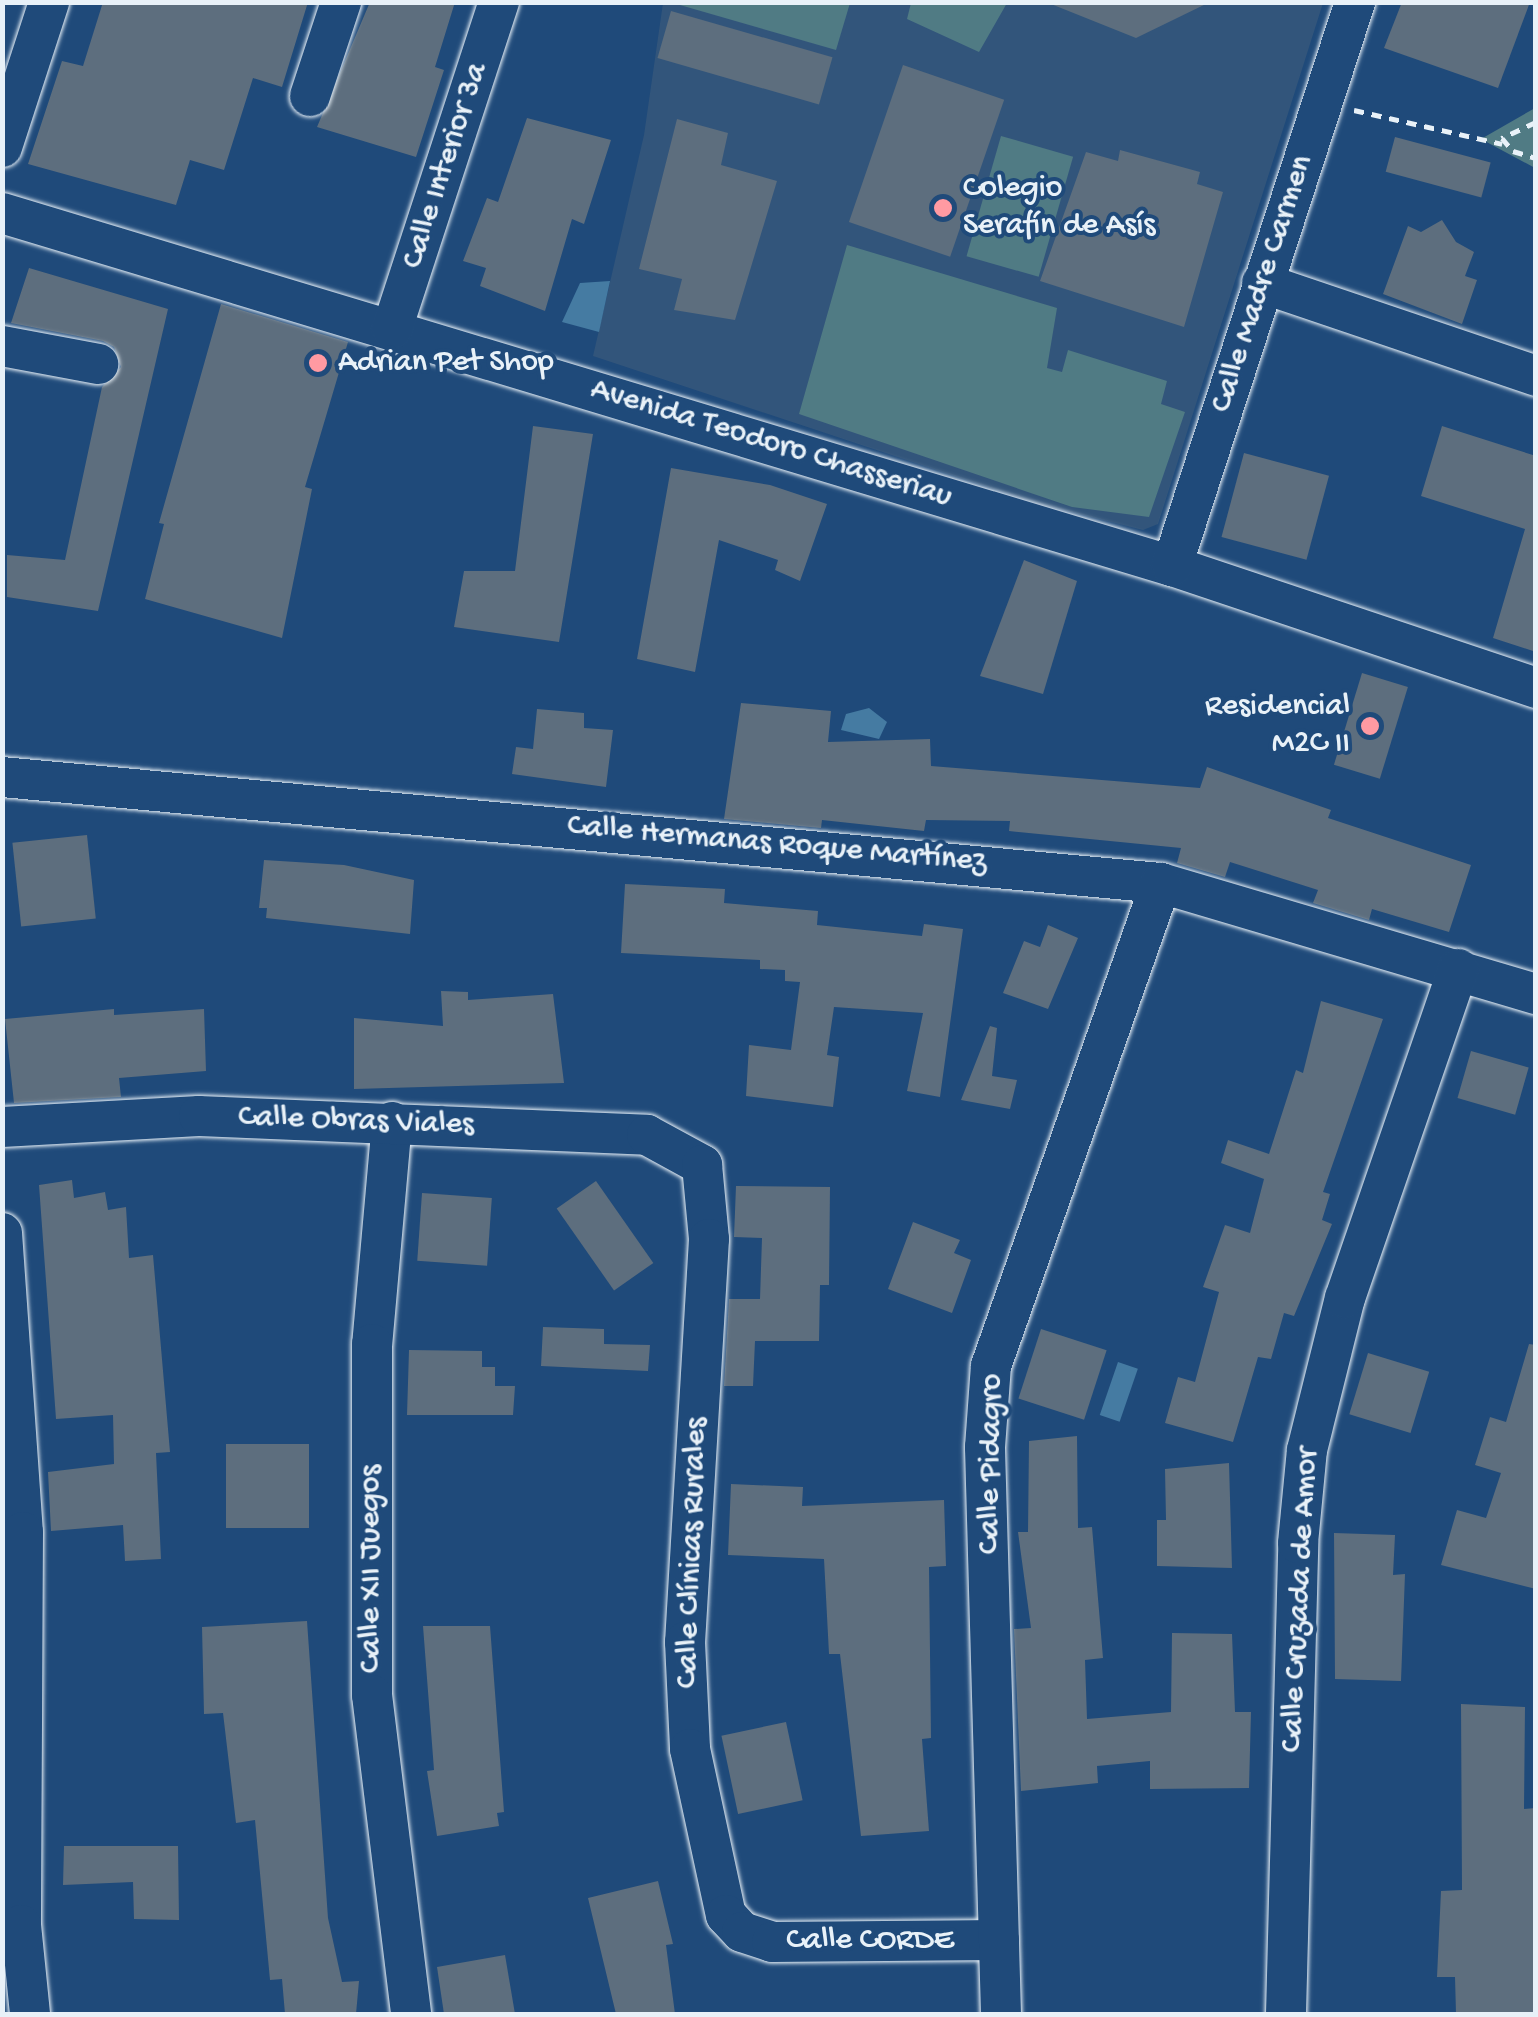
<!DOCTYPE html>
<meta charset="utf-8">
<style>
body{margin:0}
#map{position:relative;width:1538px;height:2017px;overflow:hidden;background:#1f4a7a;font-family:"Gochi Hand",sans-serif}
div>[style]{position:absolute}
.built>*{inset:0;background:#32557b}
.green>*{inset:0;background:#507b84;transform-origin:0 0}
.water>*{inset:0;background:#457ba2;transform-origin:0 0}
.building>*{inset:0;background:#5d6e7e;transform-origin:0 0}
.path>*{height:5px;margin-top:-2.5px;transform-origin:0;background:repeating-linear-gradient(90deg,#e8f1f8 0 10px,transparent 0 18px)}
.roads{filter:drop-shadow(0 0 2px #e8f1f8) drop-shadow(0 0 2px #e8f1f8)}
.minor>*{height:40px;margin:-20px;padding:0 20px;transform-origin:20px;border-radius:20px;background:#1f4a7a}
.dots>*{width:28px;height:28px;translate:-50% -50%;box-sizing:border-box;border:5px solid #1f4a7a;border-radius:50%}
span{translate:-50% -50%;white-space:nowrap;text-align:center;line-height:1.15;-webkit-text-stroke:8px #1f4a7a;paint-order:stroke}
.street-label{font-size:32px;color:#e8f1f8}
.poi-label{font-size:32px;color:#e8f1f8}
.left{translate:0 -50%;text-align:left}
.right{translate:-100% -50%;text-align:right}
.frame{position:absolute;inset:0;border:5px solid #e8f1f8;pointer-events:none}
</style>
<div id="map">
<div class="built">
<div style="clip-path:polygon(663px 3px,1323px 3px,1158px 524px,1143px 530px,1039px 504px,593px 356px,644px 135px)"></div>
</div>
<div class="green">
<div style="clip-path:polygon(673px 3px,849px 2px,850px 3px,836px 50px)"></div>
<div style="clip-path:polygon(911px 3px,911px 2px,1007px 3px,979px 52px,907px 19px)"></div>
<div style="clip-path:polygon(1535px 108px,1535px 168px,1481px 139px)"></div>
<div style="left:1001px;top:136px;width:75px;height:125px;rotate:16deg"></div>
<div style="clip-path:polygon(847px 245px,1057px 308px,1047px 368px,1062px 372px,1068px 350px,1167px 381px,1161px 404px,1185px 412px,1149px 517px,1072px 507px,799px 414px)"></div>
</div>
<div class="water">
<div style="clip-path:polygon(610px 281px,599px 332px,562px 322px,580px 283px)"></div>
<div style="clip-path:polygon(869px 708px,887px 722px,879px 739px,841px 730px,846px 714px)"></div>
<div style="left:1118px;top:1362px;width:21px;height:56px;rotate:19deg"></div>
</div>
<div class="building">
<div style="clip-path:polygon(103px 2px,308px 2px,282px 87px,253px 78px,224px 170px,190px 160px,176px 205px,28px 164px,62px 61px,83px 66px)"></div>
<div style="clip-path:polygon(370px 2px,455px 2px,435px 67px,444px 70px,416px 157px,317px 127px)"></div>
<div style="clip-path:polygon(1046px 2px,1210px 2px,1136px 38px)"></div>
<div style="clip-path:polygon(1402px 2px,1530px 2px,1498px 88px,1384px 48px)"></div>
<div style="left:671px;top:11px;width:168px;height:49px;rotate:16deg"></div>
<div style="left:903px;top:65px;width:107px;height:166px;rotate:19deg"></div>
<div style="clip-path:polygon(527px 118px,611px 140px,584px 224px,572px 219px,545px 311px,480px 286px,486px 268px,463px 261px,487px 198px,498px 202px)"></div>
<div style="clip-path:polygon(677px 119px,728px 133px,721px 165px,777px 181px,735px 320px,674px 310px,682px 279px,639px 269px)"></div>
<div style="left:1395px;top:137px;width:99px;height:36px;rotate:15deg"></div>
<div style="clip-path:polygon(1120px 150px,1200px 172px,1197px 184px,1223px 192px,1184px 327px,1040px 281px,1086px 152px,1118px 161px)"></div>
<div style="clip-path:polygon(1442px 220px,1456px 242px,1474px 252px,1465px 276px,1477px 280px,1462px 324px,1383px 294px,1408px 226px,1421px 232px)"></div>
<div style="clip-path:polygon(29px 268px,168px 309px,98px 611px,7px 597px,7px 555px,65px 560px,102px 387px,121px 367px,114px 347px,103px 341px,11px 323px)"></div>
<div style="clip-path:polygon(221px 304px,348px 342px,305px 487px,312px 489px,282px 638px,145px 599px,164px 524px,159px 523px)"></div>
<div style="clip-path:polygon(533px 426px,593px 434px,559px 642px,454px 627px,464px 571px,515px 571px)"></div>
<div style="clip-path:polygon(1442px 426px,1536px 456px,1536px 652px,1493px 638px,1525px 529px,1421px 496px)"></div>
<div style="left:1244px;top:453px;width:88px;height:87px;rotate:15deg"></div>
<div style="clip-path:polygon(671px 468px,770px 485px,827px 504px,800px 581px,775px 570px,778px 560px,719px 540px,695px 672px,637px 659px)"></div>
<div style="clip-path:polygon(1024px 560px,1077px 581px,1043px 694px,980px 676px)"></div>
<div style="left:1362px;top:673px;width:48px;height:96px;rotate:17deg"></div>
<div style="clip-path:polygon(741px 703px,831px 711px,828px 742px,930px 739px,931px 766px,1200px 788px,1207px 767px,1331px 810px,1328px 818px,1471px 865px,1449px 932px,1372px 909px,1369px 920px,1313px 903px,1318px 890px,1230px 862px,1225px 877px,1177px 863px,1181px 848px,1009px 831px,1010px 821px,926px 820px,924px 831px,822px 820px,821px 828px,724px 819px)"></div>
<div style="clip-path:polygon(537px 709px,584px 713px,584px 728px,613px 730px,606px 787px,512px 774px,516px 747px,533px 749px)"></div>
<div style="left:87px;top:835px;width:84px;height:75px;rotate:84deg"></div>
<div style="clip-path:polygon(264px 860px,344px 865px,414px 880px,410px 934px,266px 918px,267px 908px,259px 908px)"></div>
<div style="clip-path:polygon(625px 884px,725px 889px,724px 903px,818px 911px,817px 925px,922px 936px,924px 924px,963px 929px,940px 1097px,907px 1091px,923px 1013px,834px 1007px,827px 1055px,839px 1057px,833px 1107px,746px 1096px,749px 1045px,791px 1050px,800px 982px,785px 981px,785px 970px,760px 969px,760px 960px,621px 953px)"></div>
<div style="clip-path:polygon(1048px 925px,1078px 938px,1048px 1009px,1003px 993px,1024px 941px,1040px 947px)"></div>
<div style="clip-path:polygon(441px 991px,468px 992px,468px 1000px,553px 994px,564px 1083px,354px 1089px,354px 1018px,443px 1026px)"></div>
<div style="clip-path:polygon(1321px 1001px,1383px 1019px,1323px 1192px,1330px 1194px,1322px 1220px,1332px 1224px,1294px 1316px,1284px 1313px,1271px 1359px,1258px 1357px,1233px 1442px,1165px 1423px,1178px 1377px,1195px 1382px,1219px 1292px,1203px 1287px,1225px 1225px,1250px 1233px,1264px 1179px,1221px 1163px,1228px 1140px,1269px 1154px,1296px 1070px,1303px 1073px)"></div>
<div style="clip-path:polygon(114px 1009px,114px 1015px,204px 1009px,206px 1071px,119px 1078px,121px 1097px,14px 1103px,5px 1019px)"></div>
<div style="clip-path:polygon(990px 1026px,997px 1028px,992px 1076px,1017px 1080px,1010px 1109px,961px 1100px)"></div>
<div style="left:1471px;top:1051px;width:60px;height:49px;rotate:16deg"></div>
<div style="clip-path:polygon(72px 1180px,74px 1198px,105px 1192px,108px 1210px,126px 1207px,129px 1258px,153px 1255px,170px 1452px,156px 1453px,161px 1559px,125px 1561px,123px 1525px,51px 1531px,48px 1472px,114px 1464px,113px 1415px,56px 1419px,39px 1185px)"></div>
<div style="left:596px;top:1181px;width:100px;height:48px;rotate:55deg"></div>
<div style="clip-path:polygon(736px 1186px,830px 1187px,829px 1285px,820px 1285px,819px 1341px,755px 1341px,753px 1386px,724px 1386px,729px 1299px,760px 1299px,762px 1238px,734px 1237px)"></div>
<div style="left:422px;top:1193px;width:70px;height:68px;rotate:4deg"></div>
<div style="clip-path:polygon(913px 1222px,960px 1240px,954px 1253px,971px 1260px,952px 1313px,888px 1289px)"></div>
<div style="clip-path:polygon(543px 1327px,604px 1329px,604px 1344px,650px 1345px,648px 1371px,541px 1366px)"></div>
<div style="left:1041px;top:1329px;width:69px;height:73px;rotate:18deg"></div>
<div style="clip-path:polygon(1529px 1344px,1536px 1345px,1536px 1589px,1441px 1565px,1457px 1510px,1486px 1518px,1501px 1473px,1475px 1465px,1490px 1417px,1506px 1422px)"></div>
<div style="clip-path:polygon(409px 1350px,482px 1351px,482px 1367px,495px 1367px,495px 1386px,515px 1386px,513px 1415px,407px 1415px)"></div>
<div style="left:1368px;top:1353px;width:64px;height:64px;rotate:17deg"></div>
<div style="clip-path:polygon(1077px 1436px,1078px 1528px,1092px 1527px,1103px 1658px,1085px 1660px,1087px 1719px,1171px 1712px,1172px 1633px,1232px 1634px,1235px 1712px,1251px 1712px,1249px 1788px,1150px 1789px,1150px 1761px,1097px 1766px,1098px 1783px,1021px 1791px,1014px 1629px,1031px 1628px,1018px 1532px,1028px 1532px,1029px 1441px)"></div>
<div style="left:309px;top:1444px;width:84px;height:83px;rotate:90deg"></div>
<div style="clip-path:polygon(1229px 1463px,1232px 1568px,1157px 1566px,1157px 1520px,1166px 1520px,1165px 1469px)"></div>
<div style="clip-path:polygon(731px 1484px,803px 1487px,802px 1506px,944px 1500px,946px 1566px,929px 1567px,931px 1738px,922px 1739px,929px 1831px,861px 1836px,840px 1654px,829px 1654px,824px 1559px,728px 1555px)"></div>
<div style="clip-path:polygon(1334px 1533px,1395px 1535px,1393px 1575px,1405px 1574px,1401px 1681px,1335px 1679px)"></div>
<div style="clip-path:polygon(307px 1621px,328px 1918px,342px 1982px,359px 1981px,356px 2014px,285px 2014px,282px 1979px,270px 1980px,255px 1820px,236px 1823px,223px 1713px,204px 1714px,202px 1627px)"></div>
<div style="clip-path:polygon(423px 1626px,490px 1626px,504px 1812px,497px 1813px,499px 1826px,437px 1836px,427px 1771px,434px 1770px)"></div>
<div style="clip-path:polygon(1461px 1704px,1525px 1707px,1524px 1809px,1536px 1808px,1536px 2014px,1456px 2014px,1455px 1977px,1437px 1977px,1441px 1891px,1462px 1890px)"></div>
<div style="left:786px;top:1722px;width:80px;height:66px;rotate:78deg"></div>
<div style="clip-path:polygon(64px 1846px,178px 1846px,179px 1920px,134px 1919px,133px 1882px,63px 1885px)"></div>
<div style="clip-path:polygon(658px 1881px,673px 1944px,666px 1945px,675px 2014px,616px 2014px,588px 1898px)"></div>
<div style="clip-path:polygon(505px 1955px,515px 2014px,444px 2014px,437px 1967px)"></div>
</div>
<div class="path">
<div style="left:1354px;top:110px;width:152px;rotate:12.9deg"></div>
<div style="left:1536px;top:122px;width:38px;rotate:155deg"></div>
<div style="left:1502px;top:138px;width:17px;rotate:50deg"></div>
<div style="left:1513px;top:151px;width:24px;rotate:17deg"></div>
</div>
<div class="roads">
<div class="minor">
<div style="left:310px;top:96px;width:99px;rotate:-71.7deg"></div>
<div style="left:2px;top:147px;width:152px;rotate:-72deg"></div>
<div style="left:2px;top:213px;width:1222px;rotate:16.79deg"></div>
<div style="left:1172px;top:566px;width:384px;rotate:18.5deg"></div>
<div style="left:1262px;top:283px;width:289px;rotate:18.7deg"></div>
<div style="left:392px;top:329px;width:344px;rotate:-71.9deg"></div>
<div style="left:2px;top:346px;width:98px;rotate:10.6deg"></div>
<div style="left:1172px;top:566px;width:593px;rotate:-72.02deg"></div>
<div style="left:2px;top:777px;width:1164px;rotate:5.23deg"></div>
<div style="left:1161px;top:883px;width:391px;rotate:16.5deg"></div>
<div style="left:392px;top:1122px;width:223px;rotate:95.1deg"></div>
<div style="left:372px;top:1344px;width:351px;rotate:90deg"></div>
<div style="left:372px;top:1695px;width:321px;rotate:83deg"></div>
<div style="left:2px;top:1127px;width:197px;rotate:-3.2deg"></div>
<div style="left:199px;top:1116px;width:448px;rotate:2.4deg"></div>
<div style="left:647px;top:1135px;width:63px;rotate:28.6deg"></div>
<div style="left:702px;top:1165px;width:74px;rotate:84.6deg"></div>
<div style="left:709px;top:1239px;width:404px;rotate:93.4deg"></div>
<div style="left:685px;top:1642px;width:107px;rotate:87.3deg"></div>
<div style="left:690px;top:1749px;width:170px;rotate:77.8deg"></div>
<div style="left:726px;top:1915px;width:23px;rotate:47deg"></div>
<div style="left:742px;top:1932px;width:32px;rotate:18deg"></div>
<div style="left:772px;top:1942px;width:227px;rotate:-0.5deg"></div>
<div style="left:2px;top:1233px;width:300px;rotate:86deg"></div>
<div style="left:23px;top:1532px;width:393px;rotate:90.3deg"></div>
<div style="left:21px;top:1925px;width:89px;rotate:84.2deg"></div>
<div style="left:1001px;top:2014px;width:567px;rotate:-91.62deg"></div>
<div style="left:985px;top:1447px;width:81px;rotate:-85.8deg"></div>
<div style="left:991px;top:1366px;width:512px;rotate:-70.61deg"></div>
<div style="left:1286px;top:2014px;width:471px;rotate:-88.5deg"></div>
<div style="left:1298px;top:1543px;width:93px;rotate:-84.5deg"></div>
<div style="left:1307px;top:1450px;width:157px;rotate:-76deg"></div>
<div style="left:1345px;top:1298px;width:348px;rotate:-71deg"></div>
</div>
</div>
<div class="dots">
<div style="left:943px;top:208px;background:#ff9aa2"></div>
<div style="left:318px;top:363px;background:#ff9aa2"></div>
<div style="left:1370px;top:726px;background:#ff9aa2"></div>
</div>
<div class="street-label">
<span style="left:446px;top:166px;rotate:-72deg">Calle Interior 3a</span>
<span style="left:1263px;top:284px;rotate:-72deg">Calle Madre Carmen</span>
<span style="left:771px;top:444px;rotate:17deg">Avenida Teodoro Chasseriau</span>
<span style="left:777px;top:845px;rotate:5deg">Calle Hermanas Roque Martínez</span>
<span style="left:356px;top:1122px;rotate:2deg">Calle Obras Viales</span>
<span style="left:992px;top:1464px;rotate:-89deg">Calle Pidagro</span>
<span style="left:693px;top:1553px;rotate:-88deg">Calle Clínicas Rurales</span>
<span style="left:372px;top:1569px;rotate:-90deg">Calle XII Juegos</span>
<span style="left:1301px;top:1600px;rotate:-87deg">Calle Cruzada de Amor</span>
<span style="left:870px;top:1941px">Calle CORDE</span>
</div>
<div class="poi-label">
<span class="left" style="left:963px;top:208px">Colegio<br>Serafín de Asís</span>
<span class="left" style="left:338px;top:363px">Adrian Pet Shop</span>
<span class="right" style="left:1350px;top:726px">Residencial<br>M2C II</span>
</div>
<div class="frame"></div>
</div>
